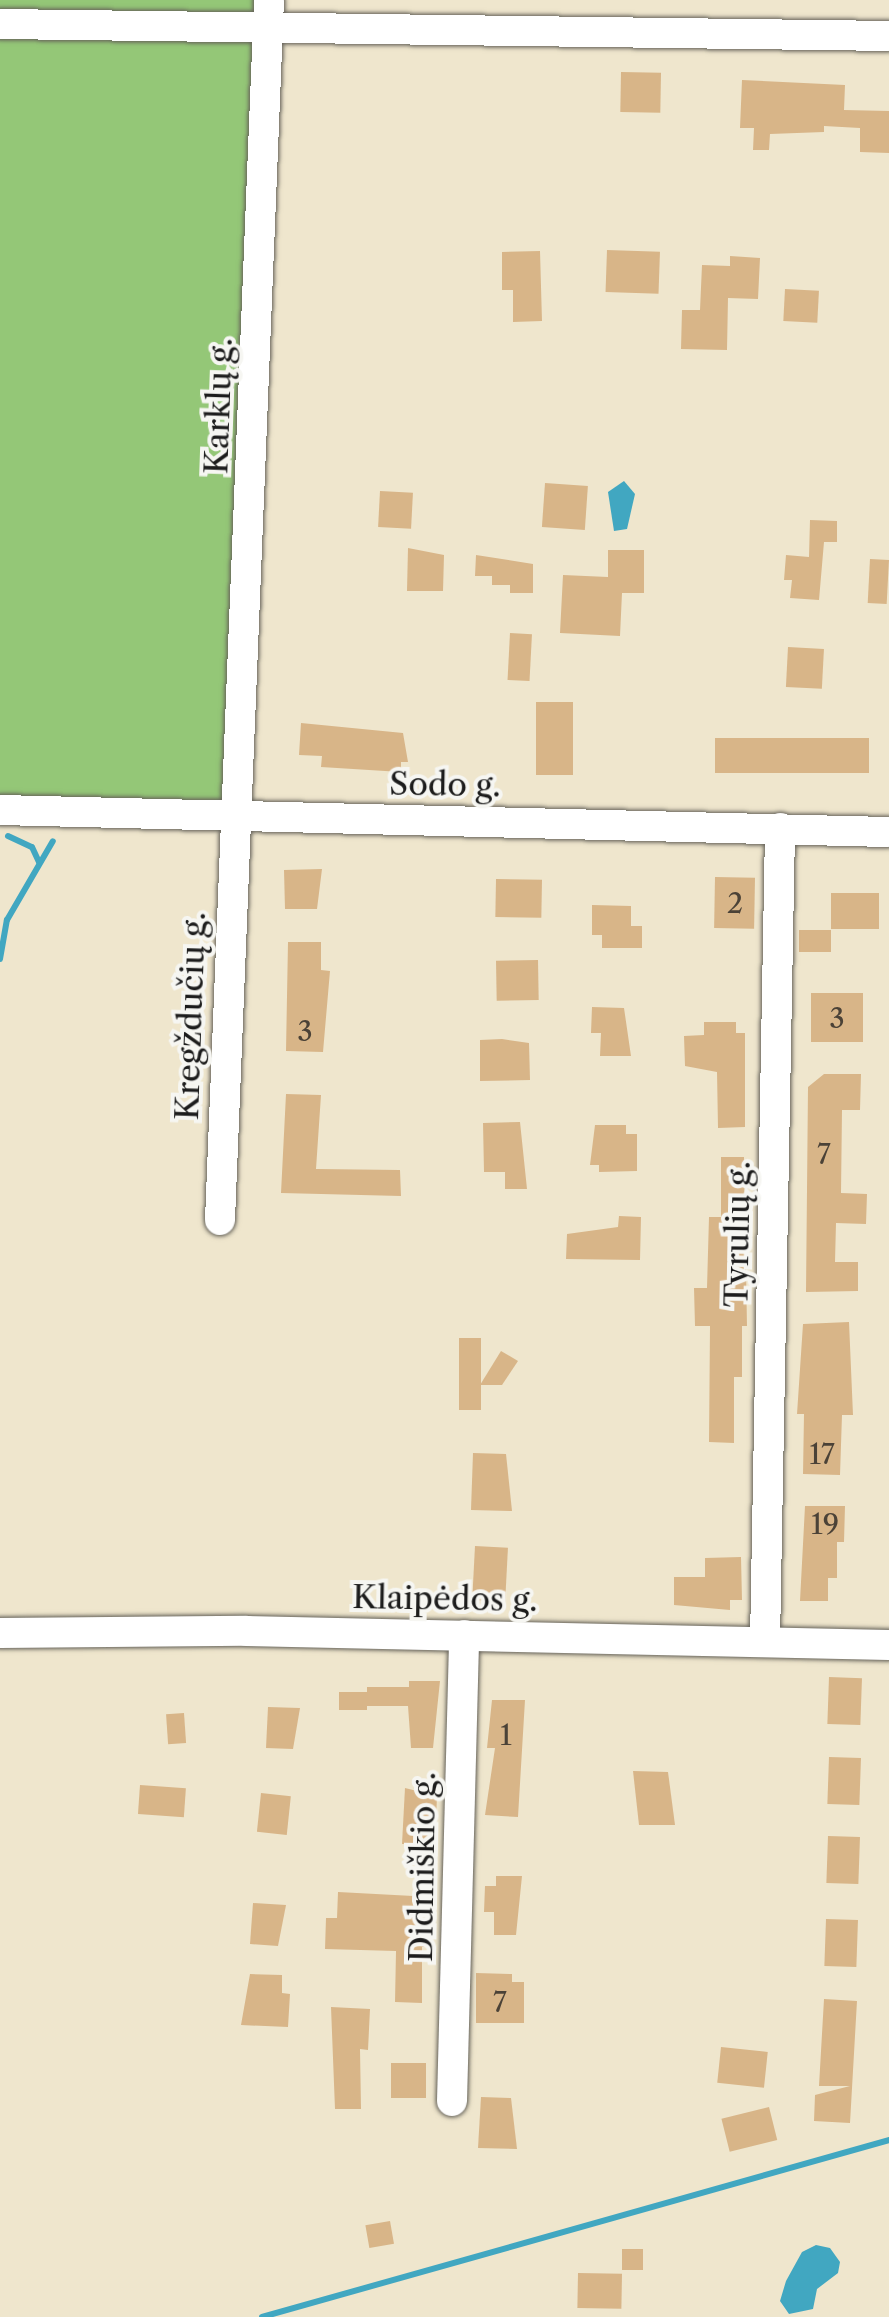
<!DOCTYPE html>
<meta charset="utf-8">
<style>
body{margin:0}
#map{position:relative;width:889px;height:2317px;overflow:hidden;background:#efe6cd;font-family:"Libre Caslon Text",serif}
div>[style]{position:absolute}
.green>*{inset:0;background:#94c777}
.water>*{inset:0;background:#41a7c1}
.stream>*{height:6px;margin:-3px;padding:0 3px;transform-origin:3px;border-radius:3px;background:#41a7c1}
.building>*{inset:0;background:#d8b588;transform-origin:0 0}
.roads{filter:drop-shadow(0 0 2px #66635a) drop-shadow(0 0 2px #66635a)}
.minor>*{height:30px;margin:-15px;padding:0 15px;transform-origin:15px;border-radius:15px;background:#fff}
span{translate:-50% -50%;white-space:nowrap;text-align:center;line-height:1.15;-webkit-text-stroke:8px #f6f6f2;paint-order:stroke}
.number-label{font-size:28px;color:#4b4237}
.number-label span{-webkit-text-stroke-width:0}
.street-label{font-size:32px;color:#1c1c1c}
</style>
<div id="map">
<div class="green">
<div style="clip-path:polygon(0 0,269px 0,232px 814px,0 810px)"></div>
</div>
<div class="water">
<div style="clip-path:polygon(624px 481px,635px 494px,627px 529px,614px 531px,608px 492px)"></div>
<div style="clip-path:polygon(816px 2245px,830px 2248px,840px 2262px,838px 2273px,817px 2289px,813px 2309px,789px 2314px,780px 2301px,786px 2281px,802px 2252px)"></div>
</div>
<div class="stream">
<div style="left:8px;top:836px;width:26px;rotate:25deg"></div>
<div style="left:32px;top:847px;width:17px;rotate:65deg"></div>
<div style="left:0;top:959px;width:40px;rotate:-80deg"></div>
<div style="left:7px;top:920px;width:91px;rotate:-59.8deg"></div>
<div style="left:262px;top:2317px;width:652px;rotate:-15.76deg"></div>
</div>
<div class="building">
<div style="left:621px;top:72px;width:40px;height:40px;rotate:1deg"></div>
<div style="clip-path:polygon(742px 80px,845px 85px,844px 110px,889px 111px,889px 153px,860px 152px,860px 128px,824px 126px,824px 132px,770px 134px,769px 150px,753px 150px,754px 128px,740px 128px)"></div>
<div style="left:607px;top:250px;width:53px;height:42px;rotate:2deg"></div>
<div style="clip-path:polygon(540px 251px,542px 321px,513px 322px,513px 290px,502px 290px,502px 252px)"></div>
<div style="clip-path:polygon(730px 256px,760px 258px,758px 299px,728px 298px,727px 350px,681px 349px,682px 310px,700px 310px,702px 265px,730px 266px)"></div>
<div style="left:785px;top:289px;width:34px;height:32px;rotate:3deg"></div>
<div style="left:545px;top:483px;width:43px;height:44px;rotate:4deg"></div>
<div style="left:380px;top:491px;width:33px;height:36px;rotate:3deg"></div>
<div style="clip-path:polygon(810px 520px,837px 521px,837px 542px,824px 542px,819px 600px,790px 598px,792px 580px,784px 580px,786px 555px,809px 557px)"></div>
<div style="clip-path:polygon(408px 548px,444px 555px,443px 591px,407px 591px)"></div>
<div style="clip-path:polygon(608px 550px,644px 550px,644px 593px,622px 593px,620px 636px,560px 633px,563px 575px,608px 577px)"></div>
<div style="clip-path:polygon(476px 555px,533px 564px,533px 593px,510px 593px,510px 585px,492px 585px,492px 576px,475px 576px)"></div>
<div style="left:870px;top:559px;width:19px;height:44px;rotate:3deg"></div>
<div style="left:510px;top:633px;width:22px;height:47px;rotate:3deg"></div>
<div style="left:788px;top:647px;width:36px;height:40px;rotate:3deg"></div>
<div style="left:536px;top:702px;width:37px;height:73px"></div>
<div style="clip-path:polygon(301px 723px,403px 733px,408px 762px,401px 762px,401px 772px,321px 767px,322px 756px,299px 755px)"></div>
<div style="left:715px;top:738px;width:154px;height:35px"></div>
<div style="clip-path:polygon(322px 869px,317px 909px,285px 909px,284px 870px)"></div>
<div style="left:715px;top:877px;width:40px;height:51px;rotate:1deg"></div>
<div style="left:496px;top:879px;width:46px;height:38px;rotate:1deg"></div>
<div style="left:831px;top:893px;width:48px;height:36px"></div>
<div style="clip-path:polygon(592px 905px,631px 906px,631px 926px,642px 926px,642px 948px,602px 948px,602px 935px,592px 935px)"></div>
<div style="left:831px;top:930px;width:22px;height:32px;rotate:90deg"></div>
<div style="clip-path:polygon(288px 942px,321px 942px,321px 970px,330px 971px,323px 1052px,286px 1051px)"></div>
<div style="left:538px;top:960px;width:40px;height:42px;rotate:89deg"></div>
<div style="left:863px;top:993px;width:49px;height:52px;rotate:90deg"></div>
<div style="clip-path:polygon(592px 1007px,624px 1008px,631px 1056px,600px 1056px,601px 1033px,591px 1033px)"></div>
<div style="clip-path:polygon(704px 1022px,736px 1022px,736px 1033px,745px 1033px,745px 1127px,718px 1128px,717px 1072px,685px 1066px,684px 1036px,704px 1035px)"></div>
<div style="clip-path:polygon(502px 1039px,529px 1043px,530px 1080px,480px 1081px,480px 1040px)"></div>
<div style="clip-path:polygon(824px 1074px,861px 1074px,860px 1110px,842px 1110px,841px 1193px,867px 1194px,866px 1224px,836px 1223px,835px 1262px,858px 1262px,858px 1291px,806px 1292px,808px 1087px)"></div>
<div style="clip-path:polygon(286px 1094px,321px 1095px,316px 1169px,400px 1170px,401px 1196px,281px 1193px)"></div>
<div style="clip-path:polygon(520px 1122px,527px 1189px,505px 1189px,505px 1172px,484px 1172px,483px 1123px)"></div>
<div style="clip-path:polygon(595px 1125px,626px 1125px,626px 1134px,637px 1134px,637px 1171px,599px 1172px,599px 1165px,590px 1165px)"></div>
<div style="clip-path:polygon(721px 1157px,744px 1157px,747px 1326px,742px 1326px,742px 1377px,734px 1377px,734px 1443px,709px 1442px,710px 1326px,695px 1326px,694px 1288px,707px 1288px,709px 1217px,721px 1217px)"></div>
<div style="clip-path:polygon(619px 1216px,641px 1217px,640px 1260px,566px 1259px,567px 1234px,618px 1227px)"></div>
<div style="clip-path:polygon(849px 1322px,853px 1415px,842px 1415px,840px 1475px,803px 1474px,804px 1414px,797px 1414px,803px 1324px)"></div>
<div style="left:459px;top:1338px;width:22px;height:72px"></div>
<div style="clip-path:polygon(501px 1351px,518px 1361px,502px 1385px,480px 1385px)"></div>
<div style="clip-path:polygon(473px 1453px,506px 1454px,512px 1511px,471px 1510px)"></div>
<div style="clip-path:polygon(805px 1506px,845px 1506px,844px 1542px,837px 1542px,837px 1578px,828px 1578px,828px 1601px,800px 1601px)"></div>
<div style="left:475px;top:1546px;width:33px;height:54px;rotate:3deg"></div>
<div style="clip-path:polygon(741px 1557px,742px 1600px,730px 1600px,730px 1610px,674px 1605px,674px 1577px,705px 1577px,705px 1558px)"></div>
<div style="left:829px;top:1677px;width:33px;height:47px;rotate:2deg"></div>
<div style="clip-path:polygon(409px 1681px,440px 1681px,433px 1748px,411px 1748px,408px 1706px,367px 1706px,367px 1687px,409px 1687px)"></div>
<div style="left:339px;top:1692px;width:28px;height:18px"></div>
<div style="clip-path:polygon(492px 1700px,525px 1700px,518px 1817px,485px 1815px,495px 1748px,487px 1748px)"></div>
<div style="clip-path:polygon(268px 1707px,300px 1708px,293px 1749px,266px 1748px)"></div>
<div style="left:184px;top:1713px;width:30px;height:18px;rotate:86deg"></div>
<div style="left:829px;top:1757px;width:32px;height:47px;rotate:2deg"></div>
<div style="clip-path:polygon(633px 1771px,668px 1772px,675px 1825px,639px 1825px)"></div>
<div style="left:140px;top:1785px;width:46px;height:29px;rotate:4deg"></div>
<div style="clip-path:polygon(405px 1788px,437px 1796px,435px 1845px,402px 1844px)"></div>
<div style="left:261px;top:1793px;width:30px;height:39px;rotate:6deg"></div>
<div style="left:828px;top:1836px;width:32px;height:47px;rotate:2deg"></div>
<div style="clip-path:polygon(496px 1876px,522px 1876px,516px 1935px,494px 1935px,494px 1912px,484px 1912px,485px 1886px,496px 1886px)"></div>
<div style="clip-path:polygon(338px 1892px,432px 1897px,429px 1947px,422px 1947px,422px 2003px,395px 2002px,396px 1951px,325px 1949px,326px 1918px,337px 1918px)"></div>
<div style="clip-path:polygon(253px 1903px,286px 1905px,278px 1946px,250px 1944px)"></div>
<div style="left:826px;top:1919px;width:32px;height:47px;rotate:2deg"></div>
<div style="clip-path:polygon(476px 1973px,512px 1974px,512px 1982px,524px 1982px,524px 2023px,476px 2023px)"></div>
<div style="clip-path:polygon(250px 1974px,282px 1975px,282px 1993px,290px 1994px,288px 2027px,241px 2025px)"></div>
<div style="clip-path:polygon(824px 1999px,857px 2001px,850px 2123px,814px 2121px,815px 2095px,850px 2086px,819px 2086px)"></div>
<div style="clip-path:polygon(331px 2007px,370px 2009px,368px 2050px,360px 2049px,361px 2109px,335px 2109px)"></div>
<div style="left:721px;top:2047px;width:47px;height:36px;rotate:6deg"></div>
<div style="left:391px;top:2063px;width:35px;height:35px"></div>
<div style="clip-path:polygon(481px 2097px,511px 2098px,517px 2149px,478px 2148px)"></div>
<div style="left:769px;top:2107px;width:34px;height:49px;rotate:76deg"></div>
<div style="left:390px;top:2221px;width:23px;height:25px;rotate:80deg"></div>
<div style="left:622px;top:2249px;width:21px;height:21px"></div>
<div style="left:578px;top:2273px;width:44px;height:35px;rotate:1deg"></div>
</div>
<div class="roads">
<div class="minor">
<div style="left:0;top:24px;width:889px;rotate:0.77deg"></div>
<div style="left:0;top:810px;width:889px;rotate:1.42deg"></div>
<div style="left:220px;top:1220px;width:1221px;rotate:-87.7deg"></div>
<div style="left:0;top:1633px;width:246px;rotate:-0.5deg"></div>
<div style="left:246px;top:1631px;width:643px;rotate:1.25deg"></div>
<div style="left:765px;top:1641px;width:813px;rotate:-88.94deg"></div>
<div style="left:452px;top:2101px;width:466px;rotate:-88.5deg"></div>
</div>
</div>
<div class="number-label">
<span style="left:735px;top:903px">2</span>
<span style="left:837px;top:1018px">3</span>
<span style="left:305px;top:1031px">3</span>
<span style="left:824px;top:1154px">7</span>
<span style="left:822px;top:1454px">17</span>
<span style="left:825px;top:1524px">19</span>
<span style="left:506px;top:1735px">1</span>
<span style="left:500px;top:2002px">7</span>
</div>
<div class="street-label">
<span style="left:219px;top:406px;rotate:-88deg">Karklų g.</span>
<span style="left:445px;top:785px;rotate:1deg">Sodo g.</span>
<span style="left:191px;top:1016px;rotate:-88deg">Kregždučių g.</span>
<span style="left:738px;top:1234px;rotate:-89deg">Tyrulių g.</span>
<span style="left:445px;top:1599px;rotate:1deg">Klaipėdos g.</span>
<span style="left:423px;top:1867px;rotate:-89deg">Didmiškio g.</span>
</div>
</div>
